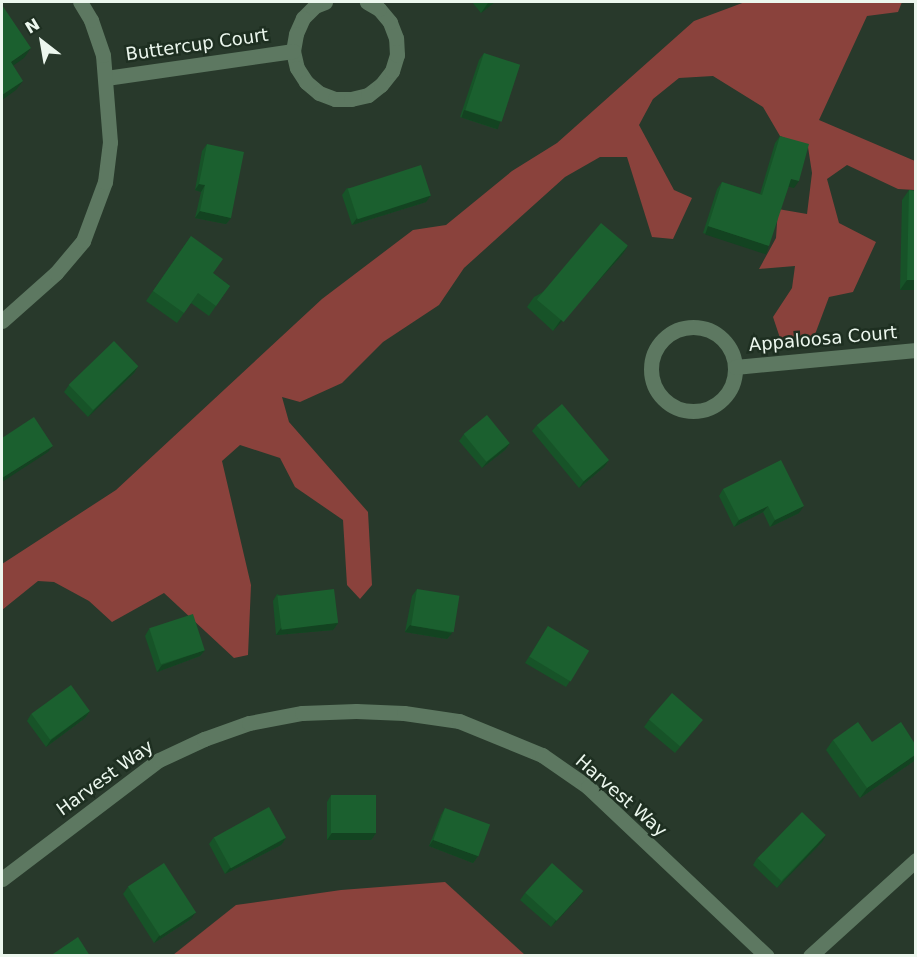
<!DOCTYPE html>
<style>
body{margin:0}
#map{position:relative;width:917px;height:957px;overflow:hidden;background:#28392b;font-family:"DejaVu Sans",sans-serif}
div>[style]{position:absolute}
.green>*{inset:0;background:#8a423c}
.minor>*{height:15px;margin:-7.5px;padding:0 7.5px;transform-origin:7.5px;border-radius:7.5px;background:#5d7861}
.minor>.ring{margin:-7.5px;padding:0;box-sizing:content-box;background:none;border:15px solid #5d7861;border-radius:50%}
.wall>*{inset:0;background:#175328}
.shaded-wall>*{inset:0;background:#134321;transform-origin:0 0}
.building>*{inset:0;background:#1b602f;transform-origin:0 0}
span{translate:-50% -50%;white-space:nowrap;text-align:center;line-height:1.15;-webkit-text-stroke:5px #1e2f21;paint-order:stroke}
.street-label{font-size:18px;color:#ecf7ee}
.frame{position:absolute;inset:0;border:3px solid #ecf7ee;pointer-events:none}
.north{position:absolute;left:12px;top:12px;width:60px;height:60px;-webkit-text-stroke:4px #1e2f21;paint-order:stroke;rotate:329deg;font-size:16px;font-weight:700;line-height:24px;text-align:center;color:#ecf7ee}
.north::after{content:'';display:block;margin:auto;width:21px;height:27px;background:#ecf7ee;clip-path:polygon(50% 0,100% 100%,50% 72%,0 100%)}
</style>
<div id="map">
<div class="green">
<div style="clip-path:polygon(745px 2px,902px 2px,898px 12px,867px 16px,819px 120px,915px 161px,915px 190px,898px 189px,847px 165px,827px 179px,839px 223px,876px 242px,853px 292px,829px 297px,814px 337px,780px 338px,773px 317px,792px 288px,795px 266px,759px 269px,776px 238px,778px 209px,807px 214px,812px 173px,808px 147px,780px 136px,763px 107px,713px 76px,679px 78px,653px 99px,639px 125px,674px 190px,692px 198px,673px 239px,652px 237px,627px 157px,600px 157px,565px 177px,464px 268px,439px 305px,383px 342px,342px 383px,300px 402px,282px 397px,289px 422px,368px 512px,372px 585px,360px 599px,347px 585px,343px 520px,295px 487px,280px 458px,240px 445px,222px 461px,251px 585px,248px 655px,234px 658px,164px 593px,112px 622px,89px 601px,54px 582px,38px 581px,2px 610px,2px 564px,116px 490px,322px 299px,413px 230px,446px 225px,512px 171px,557px 143px,694px 21px)"></div>
<div style="clip-path:polygon(445px 882px,525px 955px,173px 955px,236px 905px,341px 890px)"></div>
</div>
<div class="minor">
<div style="left:325px;top:2px;width:11px;rotate:158deg"></div>
<div style="left:315px;top:6px;width:17px;rotate:135deg"></div>
<div style="left:303px;top:18px;width:17px;rotate:114deg"></div>
<div style="left:296px;top:34px;width:17px;rotate:100deg"></div>
<div style="left:293px;top:51px;width:17px;rotate:77deg"></div>
<div style="left:297px;top:68px;width:17px;rotate:57deg"></div>
<div style="left:306px;top:82px;width:17px;rotate:40deg"></div>
<div style="left:319px;top:93px;width:17px;rotate:21deg"></div>
<div style="left:335px;top:99px;width:16px"></div>
<div style="left:351px;top:99px;width:17px;rotate:-13deg"></div>
<div style="left:368px;top:95px;width:16px;rotate:-38deg"></div>
<div style="left:381px;top:85px;width:18px;rotate:-52deg"></div>
<div style="left:392px;top:71px;width:17px;rotate:-73deg"></div>
<div style="left:397px;top:55px;width:17px;rotate:-93deg"></div>
<div style="left:396px;top:38px;width:17px;rotate:-111deg"></div>
<div style="left:390px;top:22px;width:17px;rotate:-130deg"></div>
<div style="left:379px;top:9px;width:14px;rotate:-150deg"></div>
<div style="left:106px;top:78px;width:189px;rotate:-8.2deg"></div>
<div style="left:2px;top:321px;width:72px;rotate:-41.6deg"></div>
<div style="left:56px;top:273px;width:42px;rotate:-49.8deg"></div>
<div style="left:83px;top:241px;width:63px;rotate:-69.6deg"></div>
<div style="left:105px;top:182px;width:40px;rotate:-82.9deg"></div>
<div style="left:110px;top:142px;width:87px;rotate:-94.6deg"></div>
<div style="left:103px;top:55px;width:37px;rotate:-109deg"></div>
<div style="left:91px;top:20px;width:21px;rotate:-121deg"></div>
<div class="ring" style="left:651px;top:327px;width:69px;height:69px"></div>
<div style="left:735px;top:367px;width:182px;rotate:-5.4deg"></div>
<div style="left:2px;top:879px;width:197px;rotate:-37.2deg"></div>
<div style="left:159px;top:760px;width:50px;rotate:-25deg"></div>
<div style="left:204px;top:739px;width:48px;rotate:-19.6deg"></div>
<div style="left:249px;top:723px;width:54px;rotate:-10.7deg"></div>
<div style="left:302px;top:713px;width:54px;rotate:-2.1deg"></div>
<div style="left:356px;top:711px;width:48px;rotate:2.4deg"></div>
<div style="left:404px;top:713px;width:56px;rotate:8.3deg"></div>
<div style="left:459px;top:721px;width:90px;rotate:22.3deg"></div>
<div style="left:542px;top:755px;width:56px;rotate:34.8deg"></div>
<div style="left:588px;top:787px;width:246px;rotate:43.4deg"></div>
<div style="left:810px;top:956px;width:143px;rotate:-42.2deg"></div>
</div>
<div class="wall">
<div style="clip-path:polygon(472px 2px,495px 2px,481px 13px)"></div>
<div style="clip-path:polygon(484px 53px,500px 122px,496px 129px,460px 117px,479px 60px)"></div>
<div style="clip-path:polygon(780px 136px,794px 188px,789px 186px,764px 253px,703px 233px,717px 189px,722px 182px,760px 194px,775px 143px)"></div>
<div style="clip-path:polygon(207px 144px,231px 218px,226px 224px,195px 218px,201px 192px,195px 190px,202px 151px)"></div>
<div style="clip-path:polygon(347px 188px,431px 195px,426px 202px,352px 225px,342px 195px)"></div>
<div style="clip-path:polygon(909px 190px,915px 191px,915px 290px,900px 290px,902px 200px)"></div>
<div style="clip-path:polygon(191px 236px,213px 273px,230px 286px,209px 316px,191px 303px,177px 323px,146px 301px)"></div>
<div style="clip-path:polygon(628px 246px,621px 256px,553px 331px,527px 307px,534px 297px)"></div>
<div style="clip-path:polygon(138px 366px,134px 373px,88px 417px,64px 392px,69px 385px)"></div>
<div style="clip-path:polygon(537px 425px,609px 460px,604px 467px,579px 488px,532px 431px)"></div>
<div style="clip-path:polygon(464px 434px,510px 443px,505px 450px,482px 468px,459px 441px)"></div>
<div style="clip-path:polygon(723px 489px,799px 513px,770px 527px,763px 512px,734px 527px,719px 496px)"></div>
<div style="clip-path:polygon(417px 589px,452px 633px,447px 639px,405px 632px,412px 596px)"></div>
<div style="clip-path:polygon(277px 594px,338px 623px,333px 630px,276px 635px,273px 601px)"></div>
<div style="clip-path:polygon(548px 626px,570px 681px,566px 687px,525px 663px)"></div>
<div style="clip-path:polygon(149px 629px,205px 650px,200px 656px,157px 672px,145px 636px)"></div>
<div style="clip-path:polygon(90px 711px,85px 718px,46px 747px,27px 721px,31px 714px)"></div>
<div style="clip-path:polygon(649px 720px,698px 726px,675px 753px,644px 727px)"></div>
<div style="clip-path:polygon(833px 740px,872px 742px,914px 761px,860px 798px,826px 750px)"></div>
<div style="clip-path:polygon(331px 795px,376px 833px,371px 840px,327px 840px,327px 802px)"></div>
<div style="clip-path:polygon(445px 808px,478px 856px,473px 863px,429px 846px,441px 815px)"></div>
<div style="clip-path:polygon(214px 837px,286px 838px,281px 845px,225px 874px,209px 844px)"></div>
<div style="clip-path:polygon(822px 842px,777px 888px,753px 865px,757px 858px)"></div>
<div style="clip-path:polygon(128px 887px,191px 919px,154px 943px,123px 894px)"></div>
<div style="clip-path:polygon(583px 891px,578px 898px,551px 927px,520px 900px,525px 893px)"></div>
</div>
<div class="shaded-wall">
<div style="clip-path:polygon(489px 2px,495px 2px,481px 13px,488px 3px)"></div>
<div style="clip-path:polygon(31px 48px,24px 58px,4px 72px,11px 62px)"></div>
<div style="clip-path:polygon(23px 81px,16px 90px,2px 100px,2px 95px)"></div>
<div style="left:464px;top:110px;width:38px;height:8px;rotate:18deg"></div>
<div style="clip-path:polygon(791px 179px,799px 181px,794px 188px,786px 186px)"></div>
<div style="clip-path:polygon(199px 184px,205px 185px,201px 192px,195px 190px)"></div>
<div style="clip-path:polygon(431px 195px,426px 202px,352px 225px,357px 218px)"></div>
<div style="clip-path:polygon(200px 211px,231px 218px,226px 224px,195px 218px)"></div>
<div style="left:708px;top:226px;width:64px;height:9px;rotate:18deg"></div>
<div style="clip-path:polygon(628px 246px,621px 256px,553px 331px,560px 321px)"></div>
<div style="clip-path:polygon(907px 280px,915px 280px,915px 290px,900px 290px)"></div>
<div style="clip-path:polygon(138px 366px,134px 373px,88px 417px,93px 411px)"></div>
<div style="clip-path:polygon(510px 443px,505px 450px,482px 468px,487px 462px)"></div>
<div style="clip-path:polygon(53px 446px,48px 452px,2px 482px,2px 478px)"></div>
<div style="clip-path:polygon(609px 460px,604px 467px,579px 488px,584px 481px)"></div>
<div style="clip-path:polygon(768px 506px,763px 512px,734px 527px,739px 520px)"></div>
<div style="clip-path:polygon(804px 506px,799px 513px,770px 527px,775px 520px)"></div>
<div style="clip-path:polygon(338px 623px,333px 630px,276px 635px,281px 628px)"></div>
<div style="clip-path:polygon(410px 625px,452px 633px,447px 639px,405px 632px)"></div>
<div style="clip-path:polygon(205px 650px,200px 656px,157px 672px,162px 665px)"></div>
<div style="clip-path:polygon(90px 711px,85px 718px,46px 747px,51px 740px)"></div>
<div style="clip-path:polygon(915px 755px,915px 759px,914px 761px,860px 798px,867px 788px)"></div>
<div style="clip-path:polygon(332px 833px,376px 833px,371px 840px,327px 840px)"></div>
<div style="clip-path:polygon(826px 835px,822px 842px,777px 888px,782px 882px)"></div>
<div style="clip-path:polygon(286px 838px,281px 845px,225px 874px,230px 868px)"></div>
<div style="clip-path:polygon(433px 840px,478px 856px,473px 863px,429px 846px)"></div>
<div style="clip-path:polygon(583px 891px,578px 898px,551px 927px,556px 920px)"></div>
<div style="clip-path:polygon(196px 912px,191px 919px,154px 943px,159px 936px)"></div>
</div>
<div class="building">
<div style="clip-path:polygon(2px 5px,31px 48px,11px 62px,23px 81px,2px 95px)"></div>
<div style="left:484px;top:53px;width:38px;height:60px;rotate:18deg"></div>
<div style="clip-path:polygon(780px 136px,809px 144px,799px 181px,791px 179px,769px 246px,708px 226px,722px 182px,762px 195px)"></div>
<div style="clip-path:polygon(207px 144px,244px 152px,231px 218px,200px 211px,205px 185px,199px 184px)"></div>
<div style="left:421px;top:165px;width:32px;height:77px;rotate:72deg"></div>
<div style="clip-path:polygon(909px 190px,915px 191px,915px 280px,907px 280px)"></div>
<div style="left:601px;top:223px;width:35px;height:100px;rotate:40deg"></div>
<div style="clip-path:polygon(191px 236px,223px 259px,213px 273px,230px 286px,216px 306px,198px 293px,184px 313px,153px 291px)"></div>
<div style="left:114px;top:341px;width:35px;height:63px;rotate:46deg"></div>
<div style="left:562px;top:404px;width:73px;height:33px;rotate:50deg"></div>
<div style="left:487px;top:415px;width:36px;height:30px;rotate:51deg"></div>
<div style="clip-path:polygon(34px 417px,53px 446px,2px 478px,2px 438px)"></div>
<div style="clip-path:polygon(781px 460px,804px 506px,775px 520px,768px 506px,739px 520px,723px 489px)"></div>
<div style="left:334px;top:589px;width:34px;height:57px;rotate:83deg"></div>
<div style="left:417px;top:589px;width:43px;height:37px;rotate:9deg"></div>
<div style="left:193px;top:614px;width:38px;height:46px;rotate:72deg"></div>
<div style="left:548px;top:626px;width:48px;height:36px;rotate:31deg"></div>
<div style="left:71px;top:685px;width:32px;height:49px;rotate:54deg"></div>
<div style="left:672px;top:693px;width:41px;height:35px;rotate:41deg"></div>
<div style="clip-path:polygon(858px 722px,872px 742px,901px 722px,915px 744px,915px 755px,867px 788px,833px 740px)"></div>
<div style="left:331px;top:795px;width:45px;height:38px"></div>
<div style="left:269px;top:807px;width:35px;height:63px;rotate:61deg"></div>
<div style="left:445px;top:808px;width:48px;height:34px;rotate:20deg"></div>
<div style="left:802px;top:812px;width:33px;height:64px;rotate:44deg"></div>
<div style="left:164px;top:863px;width:59px;height:43px;rotate:57deg"></div>
<div style="left:552px;top:863px;width:42px;height:40px;rotate:42deg"></div>
<div style="clip-path:polygon(78px 937px,90px 956px,50px 956px)"></div>
</div>
<div class="street-label">
<span style="left:197px;top:45px;rotate:-8deg">Buttercup Court</span>
<span style="left:823px;top:339px;rotate:-5deg">Appaloosa Court</span>
<span style="left:105px;top:778px;rotate:-36deg">Harvest Way</span>
<span style="left:621px;top:796px;rotate:41deg">Harvest Way</span>
</div>
<div class="frame"></div>
<div class="north">N</div>
</div>
